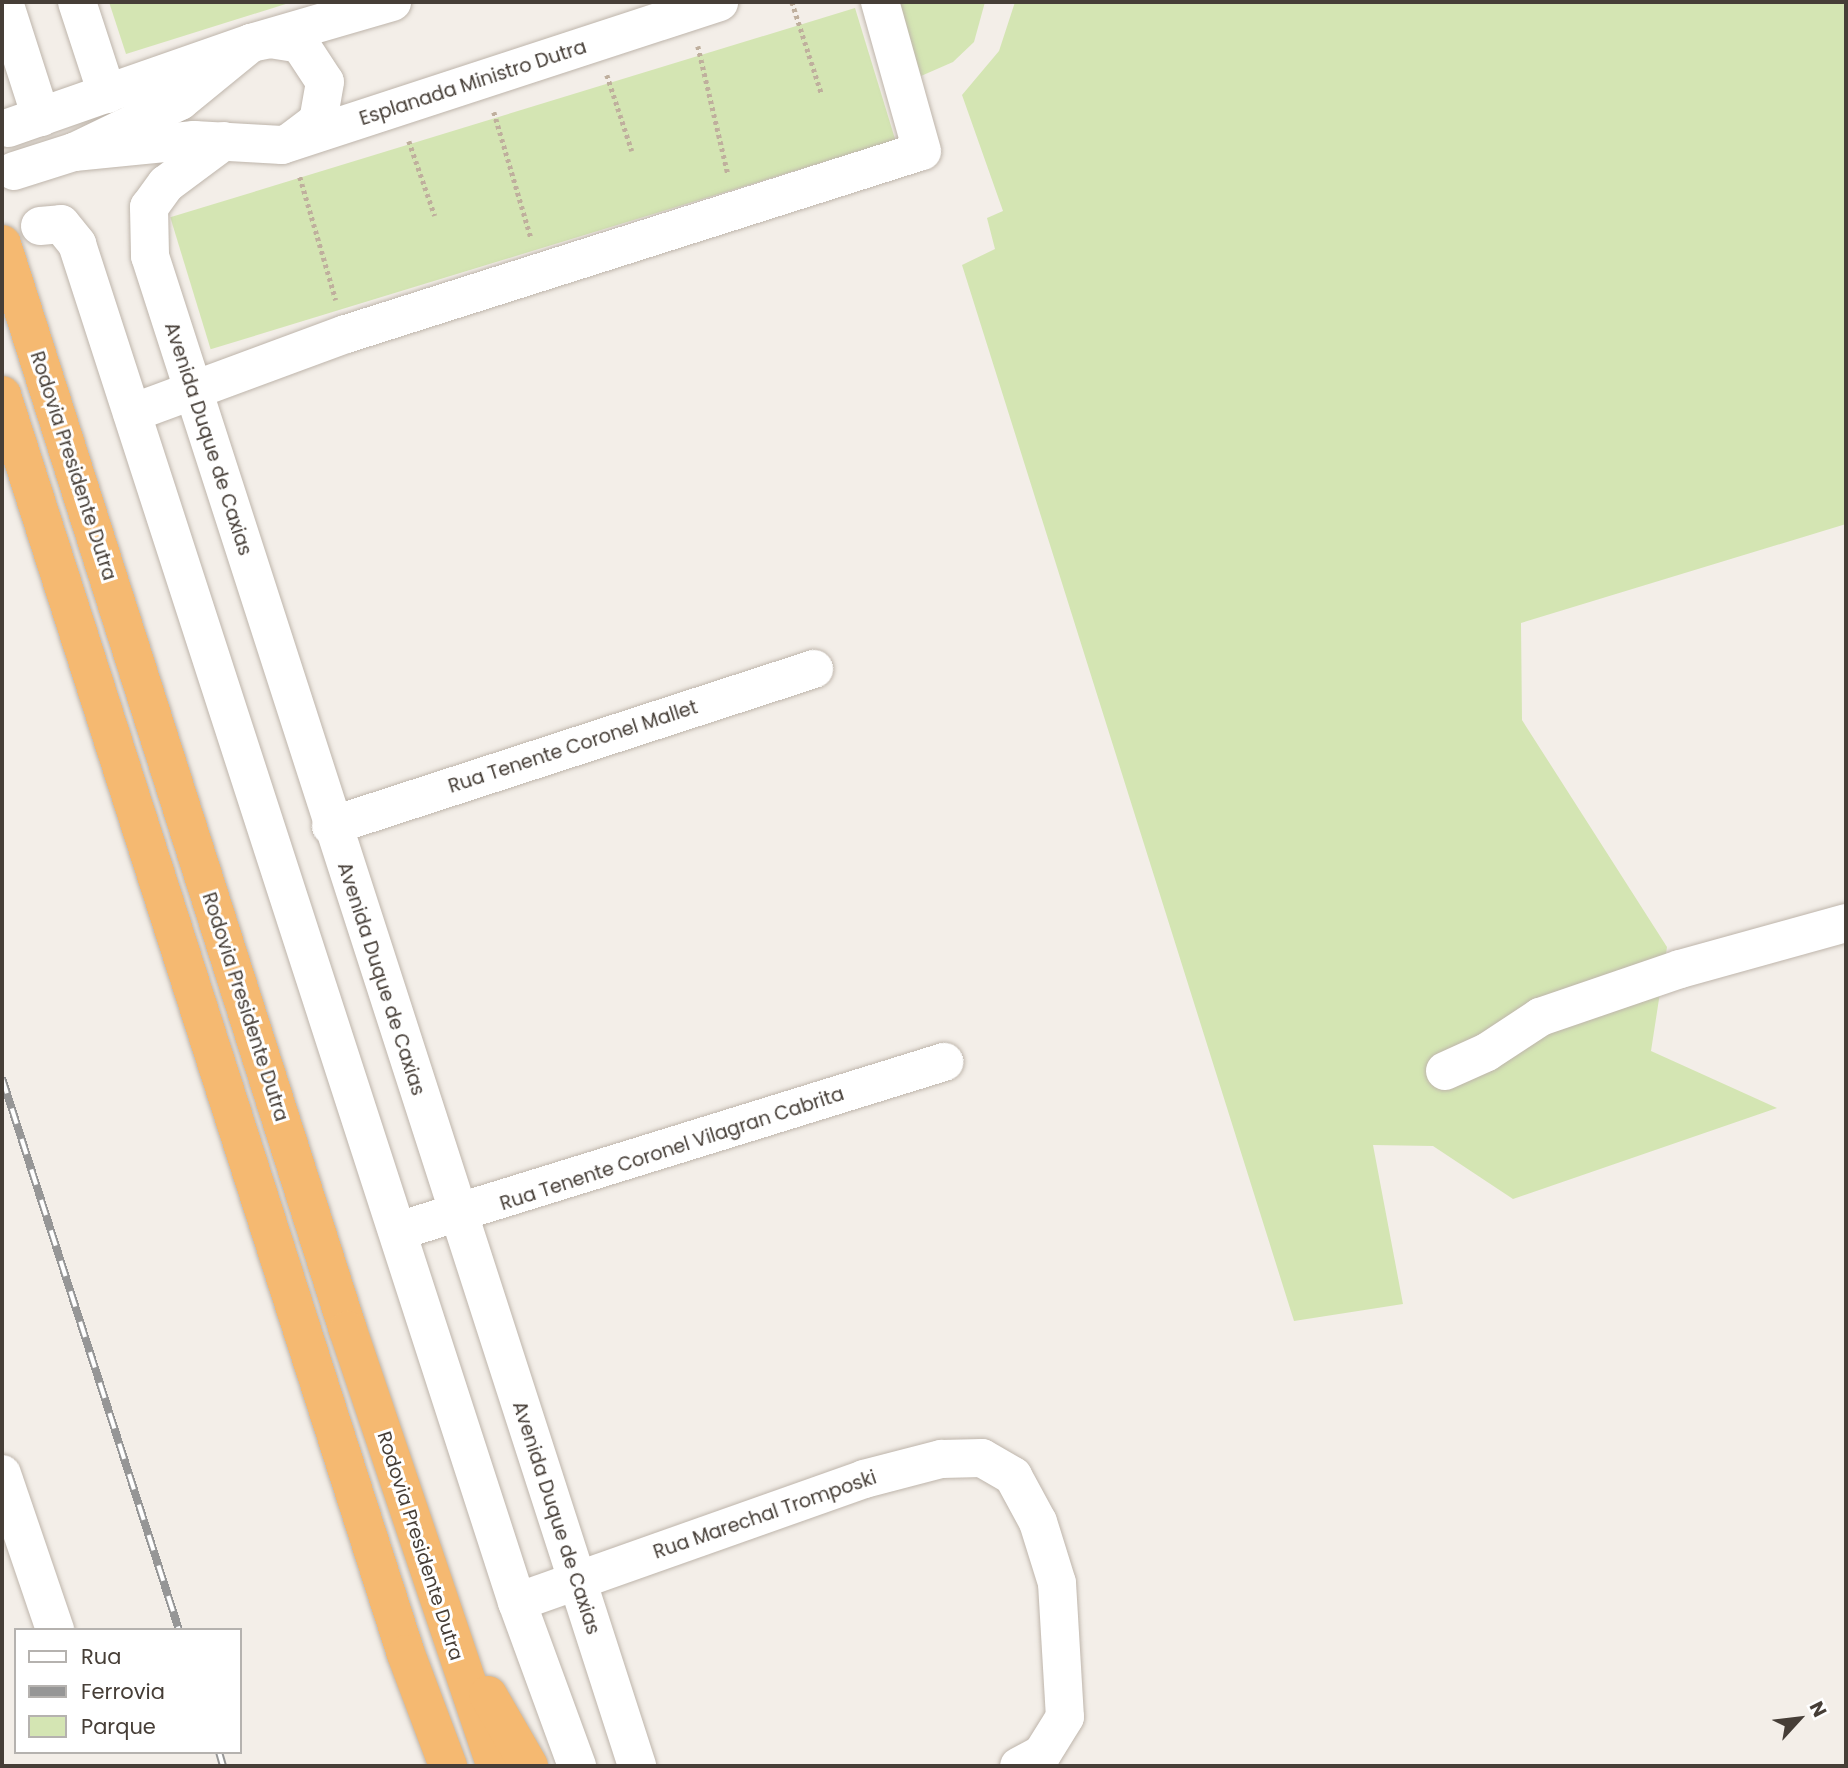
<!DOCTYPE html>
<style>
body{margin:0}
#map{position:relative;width:1848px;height:1768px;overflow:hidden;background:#f3eee8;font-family:Poppins,sans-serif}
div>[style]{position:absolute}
.green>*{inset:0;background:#d4e5b3;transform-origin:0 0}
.path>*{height:4.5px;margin-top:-2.25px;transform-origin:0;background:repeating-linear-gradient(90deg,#bfaf9d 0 3.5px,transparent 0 7px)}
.roads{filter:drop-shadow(0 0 2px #beb5ab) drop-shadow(0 0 2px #beb5ab)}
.minor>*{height:38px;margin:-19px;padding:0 19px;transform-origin:19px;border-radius:19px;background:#fff}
.highway>*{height:38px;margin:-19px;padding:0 19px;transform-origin:19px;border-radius:19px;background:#f5b971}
.rail>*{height:8px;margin-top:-4px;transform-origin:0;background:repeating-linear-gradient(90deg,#fff 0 16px,#969696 0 32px);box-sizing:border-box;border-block:2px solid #969696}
span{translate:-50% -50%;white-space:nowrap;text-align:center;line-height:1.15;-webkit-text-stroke:6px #fff;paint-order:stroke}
.street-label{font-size:19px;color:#463e37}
.frame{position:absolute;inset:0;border:4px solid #463e37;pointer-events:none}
.legend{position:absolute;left:14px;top:1628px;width:228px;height:126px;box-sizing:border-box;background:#fff;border:2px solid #b5b2af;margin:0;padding:9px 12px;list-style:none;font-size:21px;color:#463e37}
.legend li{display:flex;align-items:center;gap:14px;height:35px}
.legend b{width:35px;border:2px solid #b5b2af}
.north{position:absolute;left:1764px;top:1684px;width:70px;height:70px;-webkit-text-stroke:5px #fff;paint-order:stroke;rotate:63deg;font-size:19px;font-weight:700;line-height:28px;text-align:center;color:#463e37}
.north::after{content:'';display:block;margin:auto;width:24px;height:32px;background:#463e37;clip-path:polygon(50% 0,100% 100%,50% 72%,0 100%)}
</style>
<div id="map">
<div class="green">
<div style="clip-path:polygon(109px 2px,292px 2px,126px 54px)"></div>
<div style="clip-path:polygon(898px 2px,985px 2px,974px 42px,953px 62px,921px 76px)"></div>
<div style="clip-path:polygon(1015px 2px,1846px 2px,1846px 524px,1521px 623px,1522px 720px,1667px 947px,1651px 1051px,1777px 1108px,1513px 1199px,1433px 1146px,1373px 1145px,1403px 1304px,1294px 1321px,962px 265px,995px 249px,987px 218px,1003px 211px,962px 95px,999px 51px)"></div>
<div style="left:855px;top:8px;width:138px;height:716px;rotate:73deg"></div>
</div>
<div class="path">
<div style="left:792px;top:2px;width:95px;rotate:72.1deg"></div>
<div style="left:698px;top:46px;width:131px;rotate:76.8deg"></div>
<div style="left:607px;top:75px;width:80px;rotate:71.8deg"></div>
<div style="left:494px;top:112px;width:131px;rotate:73.6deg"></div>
<div style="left:409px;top:141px;width:79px;rotate:70.9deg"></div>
<div style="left:300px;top:177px;width:128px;rotate:73.7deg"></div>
</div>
<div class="roads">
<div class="minor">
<div style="left:4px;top:2px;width:121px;rotate:72.2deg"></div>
<div style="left:77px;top:2px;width:97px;rotate:71.9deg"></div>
<div style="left:8px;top:128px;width:257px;rotate:-19.3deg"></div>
<div style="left:251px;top:43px;width:147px;rotate:-16.2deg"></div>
<div style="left:224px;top:141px;width:72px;rotate:143.4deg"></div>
<div style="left:166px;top:184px;width:29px;rotate:126deg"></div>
<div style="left:149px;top:207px;width:49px;rotate:88.8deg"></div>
<div style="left:150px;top:256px;width:1587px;rotate:72.12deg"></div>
<div style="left:74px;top:152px;width:121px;rotate:-5.7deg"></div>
<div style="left:194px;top:140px;width:88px;rotate:3.3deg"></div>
<div style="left:282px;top:145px;width:460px;rotate:-18.1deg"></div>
<div style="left:14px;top:171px;width:63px;rotate:-17.6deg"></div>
<div style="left:74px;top:152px;width:118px;rotate:-25.7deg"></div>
<div style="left:180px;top:101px;width:92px;rotate:-39.2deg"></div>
<div style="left:251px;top:43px;width:19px;rotate:-12deg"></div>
<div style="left:270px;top:39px;width:30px;rotate:9deg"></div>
<div style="left:300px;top:44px;width:45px;rotate:56.7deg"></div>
<div style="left:325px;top:82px;width:40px;rotate:100deg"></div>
<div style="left:318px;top:121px;width:34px;rotate:143deg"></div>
<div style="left:40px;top:226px;width:21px;rotate:-5deg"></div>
<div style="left:61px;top:224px;width:26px;rotate:51deg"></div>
<div style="left:77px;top:244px;width:1428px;rotate:72.05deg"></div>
<div style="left:517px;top:1602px;width:175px;rotate:69.9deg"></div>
<div style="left:132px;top:413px;width:228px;rotate:-20.3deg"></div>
<div style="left:346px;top:334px;width:604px;rotate:-17.63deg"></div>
<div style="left:922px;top:151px;width:155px;rotate:-105.7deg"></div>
<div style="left:331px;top:826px;width:508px;rotate:-18.01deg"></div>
<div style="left:1445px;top:1071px;width:46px;rotate:-24.3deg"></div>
<div style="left:1487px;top:1052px;width:64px;rotate:-33.4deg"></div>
<div style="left:1540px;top:1017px;width:148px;rotate:-18.9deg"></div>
<div style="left:1680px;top:969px;width:172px;rotate:-15.5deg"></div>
<div style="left:398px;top:1231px;width:572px;rotate:-17.2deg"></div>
<div style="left:2px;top:1474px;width:165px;rotate:71.2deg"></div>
<div style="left:517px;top:1602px;width:368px;rotate:-19.5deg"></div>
<div style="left:864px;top:1479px;width:80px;rotate:-14.6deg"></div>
<div style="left:941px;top:1459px;width:41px;rotate:-1.4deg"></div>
<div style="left:982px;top:1458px;width:36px;rotate:30deg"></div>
<div style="left:1013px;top:1476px;width:52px;rotate:61.5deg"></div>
<div style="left:1038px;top:1522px;width:64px;rotate:72.7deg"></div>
<div style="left:1057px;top:1583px;width:134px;rotate:86.6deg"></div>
<div style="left:1065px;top:1717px;width:44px;rotate:121.9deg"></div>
<div style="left:1042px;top:1754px;width:26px;rotate:152deg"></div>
</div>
<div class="highway">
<div style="left:2px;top:244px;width:1140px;rotate:72.33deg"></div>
<div style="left:348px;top:1330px;width:460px;rotate:71.3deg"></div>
<div style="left:2px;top:395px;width:1322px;rotate:72.21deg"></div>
<div style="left:406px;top:1654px;width:120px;rotate:69.4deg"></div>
<div style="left:488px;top:1695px;width:82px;rotate:60deg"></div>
</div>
</div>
<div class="rail">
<div style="left:2px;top:1078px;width:580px;rotate:72.22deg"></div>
<div style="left:219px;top:1752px;width:15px;rotate:74deg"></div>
</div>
<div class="street-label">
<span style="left:473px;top:83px;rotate:-18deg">Esplanada Ministro Dutra</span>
<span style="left:208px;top:439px;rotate:72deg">Avenida Duque de Caxias</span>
<span style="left:73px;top:466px;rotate:72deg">Rodovia Presidente Dutra</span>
<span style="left:573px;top:747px;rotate:-18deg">Rua Tenente Coronel Mallet</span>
<span style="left:381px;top:979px;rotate:72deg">Avenida Duque de Caxias</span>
<span style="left:245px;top:1007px;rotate:72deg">Rodovia Presidente Dutra</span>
<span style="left:672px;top:1149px;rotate:-18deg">Rua Tenente Coronel Vilagran Cabrita</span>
<span style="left:765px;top:1515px;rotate:-19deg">Rua Marechal Tromposki</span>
<span style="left:556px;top:1518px;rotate:72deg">Avenida Duque de Caxias</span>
<span style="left:420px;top:1546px;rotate:72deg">Rodovia Presidente Dutra</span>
</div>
<div class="frame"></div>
<ul class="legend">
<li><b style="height:9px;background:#fff"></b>Rua</li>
<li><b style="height:9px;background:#969696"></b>Ferrovia</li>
<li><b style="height:19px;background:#d4e5b3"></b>Parque</li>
</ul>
<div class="north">N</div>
</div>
